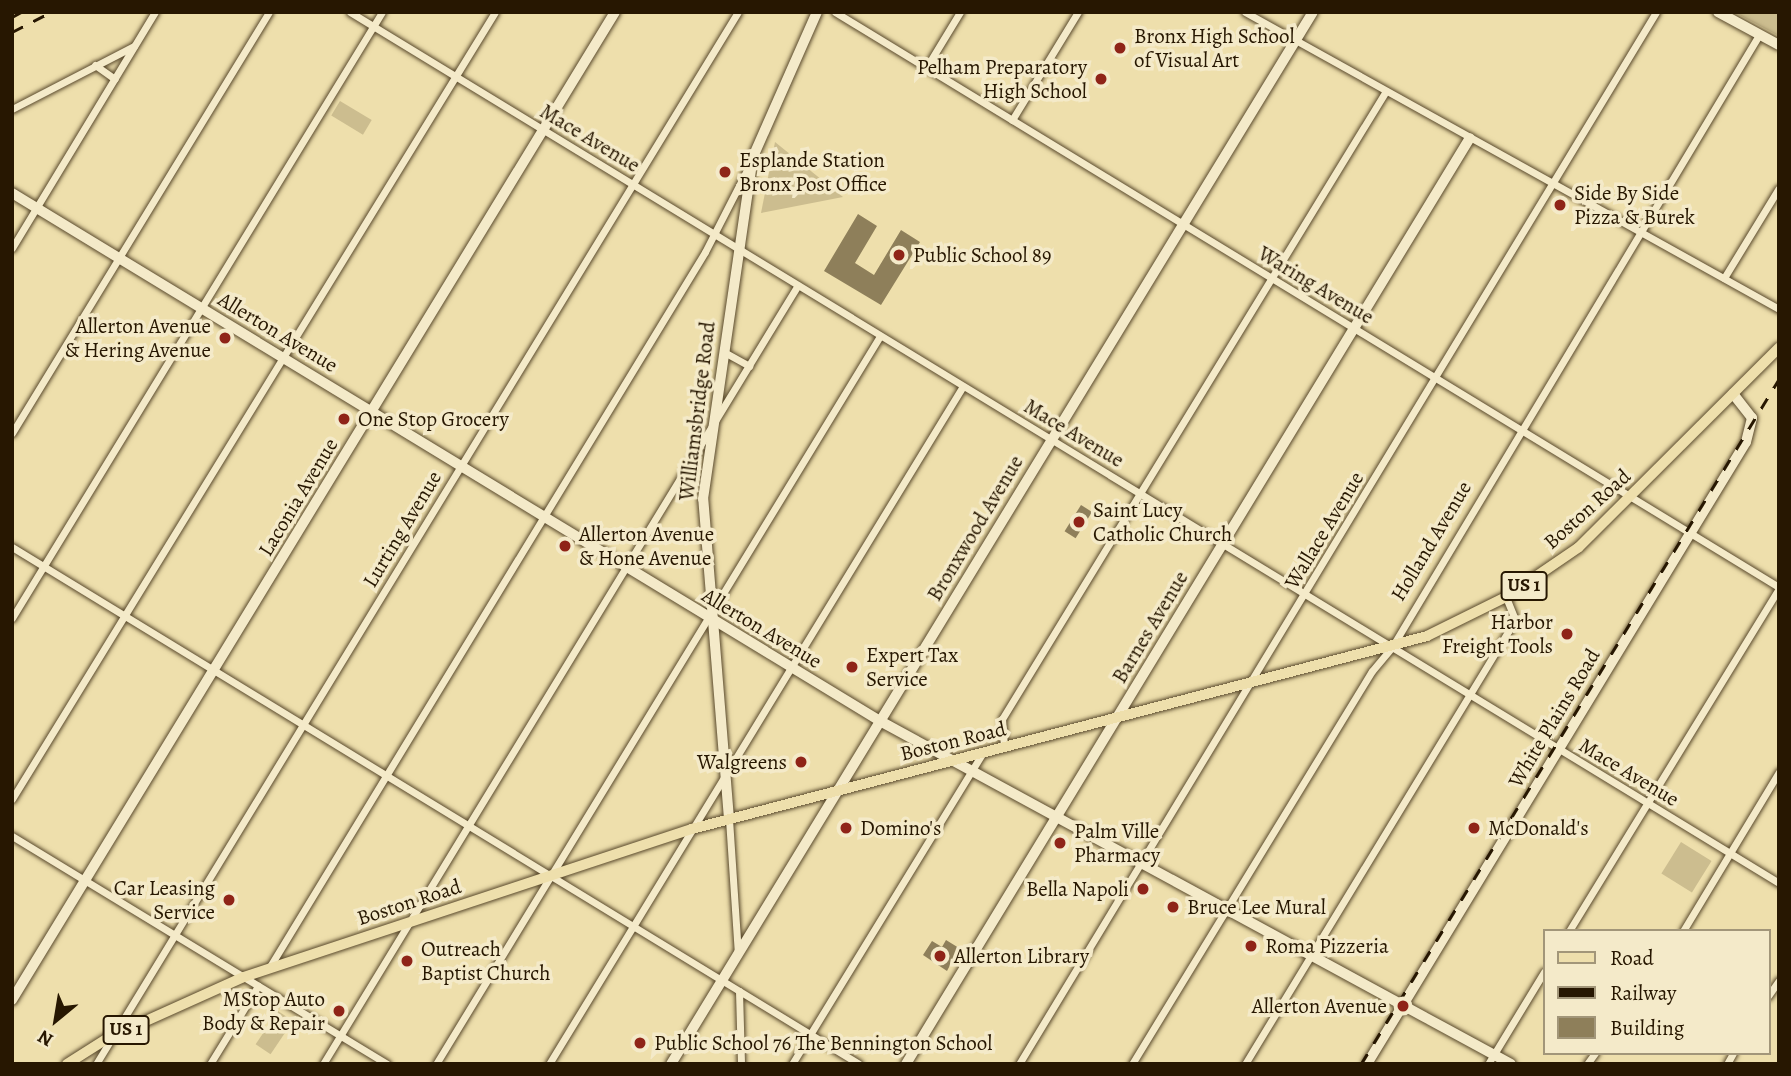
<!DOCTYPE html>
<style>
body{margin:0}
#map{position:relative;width:1791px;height:1076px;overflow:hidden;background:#eedfac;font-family:Alegreya,serif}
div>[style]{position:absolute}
.green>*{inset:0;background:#ccbd8f;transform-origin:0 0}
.building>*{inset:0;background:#8e7f5a;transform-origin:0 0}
.roads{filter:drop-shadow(0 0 2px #59492c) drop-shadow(0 0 2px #59492c)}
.street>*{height:7px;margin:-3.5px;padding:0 3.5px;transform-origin:3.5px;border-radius:3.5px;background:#f4eac9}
.secondary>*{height:10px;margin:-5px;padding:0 5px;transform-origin:5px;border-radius:5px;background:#f4eac9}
.primary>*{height:10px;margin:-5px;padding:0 5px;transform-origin:5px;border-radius:5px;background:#eedfac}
.rail>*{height:2.5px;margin-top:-1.25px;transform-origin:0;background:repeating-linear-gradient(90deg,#271701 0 12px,transparent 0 24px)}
.dots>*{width:19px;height:19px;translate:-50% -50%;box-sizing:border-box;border:4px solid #f4eac9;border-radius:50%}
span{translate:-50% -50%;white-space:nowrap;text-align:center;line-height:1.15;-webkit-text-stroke:7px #f4eac9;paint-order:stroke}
.shield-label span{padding:2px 5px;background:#f4eac9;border:2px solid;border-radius:5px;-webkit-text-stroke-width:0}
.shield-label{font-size:19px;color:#271701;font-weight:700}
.poi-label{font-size:21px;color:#271701}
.left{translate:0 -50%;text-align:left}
.right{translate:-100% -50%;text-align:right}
.street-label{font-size:21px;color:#271701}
.frame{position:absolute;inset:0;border:14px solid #271701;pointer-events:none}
.legend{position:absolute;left:1543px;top:929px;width:228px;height:126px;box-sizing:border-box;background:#f4eac9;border:2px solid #a29679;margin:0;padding:9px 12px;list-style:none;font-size:21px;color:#271701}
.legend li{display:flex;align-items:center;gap:14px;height:35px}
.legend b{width:35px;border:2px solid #a29679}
.north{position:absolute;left:21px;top:985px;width:70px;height:70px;-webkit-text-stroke:5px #f4eac9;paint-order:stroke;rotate:210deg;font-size:19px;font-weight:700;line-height:28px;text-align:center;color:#271701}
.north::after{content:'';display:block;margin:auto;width:24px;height:32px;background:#271701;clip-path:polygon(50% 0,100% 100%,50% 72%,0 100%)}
</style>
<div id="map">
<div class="green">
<div style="clip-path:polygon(1734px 12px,1779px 12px,1779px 36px)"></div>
<div style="left:340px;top:101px;width:37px;height:17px;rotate:31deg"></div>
<div style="clip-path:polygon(775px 142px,843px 197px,761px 213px)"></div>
<div style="left:1681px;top:842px;width:36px;height:37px;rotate:32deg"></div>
<div style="left:278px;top:1011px;width:18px;height:40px;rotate:34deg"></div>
</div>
<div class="building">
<div style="clip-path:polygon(858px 214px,877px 226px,855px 263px,874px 275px,901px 230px,920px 242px,881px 305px,824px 271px)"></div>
<div style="left:1081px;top:505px;width:13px;height:31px;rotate:32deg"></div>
<div style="clip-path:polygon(946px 940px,959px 948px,947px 971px,923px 955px,932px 941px,942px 947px)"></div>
</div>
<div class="roads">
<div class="street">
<div style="left:350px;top:12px;width:1674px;rotate:31.36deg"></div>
<div style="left:835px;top:12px;width:1105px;rotate:31.35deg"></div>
<div style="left:1245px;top:12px;width:611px;rotate:29.08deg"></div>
<div style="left:95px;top:65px;width:24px;rotate:35deg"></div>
<div style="left:926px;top:68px;width:66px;rotate:-58.7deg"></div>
<div style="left:12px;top:109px;width:137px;rotate:-27.3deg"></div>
<div style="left:1012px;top:120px;width:127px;rotate:-58.6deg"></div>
<div style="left:12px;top:248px;width:276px;rotate:-58.8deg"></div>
<div style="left:1724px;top:278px;width:105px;rotate:-58.6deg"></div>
<div style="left:724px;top:352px;width:29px;rotate:29deg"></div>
<div style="left:12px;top:433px;width:493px;rotate:-58.6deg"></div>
<div style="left:12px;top:547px;width:992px;rotate:31.4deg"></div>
<div style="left:12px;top:618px;width:710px;rotate:-58.59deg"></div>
<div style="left:1004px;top:747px;width:28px;rotate:-94deg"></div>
<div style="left:1002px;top:719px;width:736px;rotate:-58.56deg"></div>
<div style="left:12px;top:799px;width:923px;rotate:-58.46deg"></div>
<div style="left:729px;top:819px;width:134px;rotate:86.2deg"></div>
<div style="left:12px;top:836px;width:439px;rotate:31.3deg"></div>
<div style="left:1569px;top:931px;width:402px;rotate:-58.5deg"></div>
<div style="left:1683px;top:931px;width:186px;rotate:-58.9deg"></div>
<div style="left:269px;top:968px;width:838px;rotate:-58.66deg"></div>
<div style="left:705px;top:252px;width:99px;rotate:-62.9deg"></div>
<div style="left:739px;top:991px;width:73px;rotate:88.4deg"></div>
<div style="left:1768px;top:996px;width:19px;rotate:-55deg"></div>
<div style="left:96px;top:1064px;width:1232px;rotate:-58.61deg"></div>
<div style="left:210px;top:1064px;width:92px;rotate:-58.4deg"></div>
<div style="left:323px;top:1064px;width:912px;rotate:-58.63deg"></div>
<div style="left:436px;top:1064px;width:853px;rotate:-58.62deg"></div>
<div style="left:549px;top:1064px;width:794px;rotate:-58.59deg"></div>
<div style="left:792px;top:1064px;width:364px;rotate:-58.5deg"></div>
<div style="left:1019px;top:1064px;width:1230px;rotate:-58.8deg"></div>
<div style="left:1132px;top:1064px;width:460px;rotate:-58.6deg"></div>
<div style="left:1372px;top:671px;width:31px;rotate:-50deg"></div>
<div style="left:1392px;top:647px;width:714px;rotate:-59.05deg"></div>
<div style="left:1245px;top:1064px;width:508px;rotate:-58.69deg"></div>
<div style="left:1509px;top:630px;width:14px;rotate:-69deg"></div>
<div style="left:1514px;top:617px;width:22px;rotate:-112deg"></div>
<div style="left:1488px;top:1064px;width:108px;rotate:-58.7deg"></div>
<div style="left:1587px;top:1064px;width:14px;rotate:-54deg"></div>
<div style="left:1727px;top:1064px;width:13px;rotate:-61deg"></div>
</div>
<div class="secondary">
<div style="left:1718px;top:12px;width:69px;rotate:28.4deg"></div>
<div style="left:12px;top:193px;width:1016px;rotate:31.31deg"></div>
<div style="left:880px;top:721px;width:718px;rotate:28.53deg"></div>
<div style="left:729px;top:819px;width:321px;rotate:-94.6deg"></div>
<div style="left:703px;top:499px;width:346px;rotate:-81.7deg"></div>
<div style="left:753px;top:157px;width:158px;rotate:-66.2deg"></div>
<div style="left:12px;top:1000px;width:1157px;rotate:-58.6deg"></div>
<div style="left:671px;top:1064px;width:1232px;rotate:-58.61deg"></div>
<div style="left:906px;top:1064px;width:1084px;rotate:-58.66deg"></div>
<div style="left:1367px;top:1064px;width:728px;rotate:-58.65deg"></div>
<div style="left:1746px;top:442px;width:25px;rotate:-76deg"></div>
<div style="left:1752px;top:418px;width:31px;rotate:-128deg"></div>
</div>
<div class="primary">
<div style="left:67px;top:1064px;width:49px;rotate:-32.4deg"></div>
<div style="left:108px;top:1038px;width:149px;rotate:-24.2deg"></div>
<div style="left:244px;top:977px;width:472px;rotate:-18.3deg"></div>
<div style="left:692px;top:829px;width:760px;rotate:-14.71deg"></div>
<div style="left:1427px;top:636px;width:88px;rotate:-26.3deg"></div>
<div style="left:1506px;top:597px;width:88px;rotate:-34.4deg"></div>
<div style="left:1579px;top:547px;width:282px;rotate:-44.9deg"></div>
</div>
</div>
<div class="rail">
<div style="left:12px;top:17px;width:10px;rotate:-29deg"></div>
<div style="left:12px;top:32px;width:44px;rotate:-27.1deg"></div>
<div style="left:1361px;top:1064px;width:802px;rotate:-58.61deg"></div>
</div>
<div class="dots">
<div style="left:1120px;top:48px;background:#8f2418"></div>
<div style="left:1101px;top:79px;background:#8f2418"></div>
<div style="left:725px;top:172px;background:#8f2418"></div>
<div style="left:1560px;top:205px;background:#8f2418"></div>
<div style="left:899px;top:255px;background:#8f2418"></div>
<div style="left:225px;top:338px;background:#8f2418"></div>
<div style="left:344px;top:419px;background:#8f2418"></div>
<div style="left:1079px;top:522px;background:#8f2418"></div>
<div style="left:565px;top:546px;background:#8f2418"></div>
<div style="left:1567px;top:634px;background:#8f2418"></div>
<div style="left:852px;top:667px;background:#8f2418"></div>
<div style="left:801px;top:762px;background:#8f2418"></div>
<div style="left:846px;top:828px;background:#8f2418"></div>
<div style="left:1474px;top:828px;background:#8f2418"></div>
<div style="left:1060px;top:843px;background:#8f2418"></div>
<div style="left:1143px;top:889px;background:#8f2418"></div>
<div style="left:229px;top:900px;background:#8f2418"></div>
<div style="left:1173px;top:907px;background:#8f2418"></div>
<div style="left:1251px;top:946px;background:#8f2418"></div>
<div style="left:940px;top:956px;background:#8f2418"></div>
<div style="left:407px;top:961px;background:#8f2418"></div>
<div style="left:1403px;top:1006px;background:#8f2418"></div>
<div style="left:339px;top:1011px;background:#8f2418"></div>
<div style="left:640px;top:1043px;background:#8f2418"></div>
</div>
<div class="shield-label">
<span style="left:1524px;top:586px">US 1</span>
<span style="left:126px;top:1030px">US 1</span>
</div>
<div class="poi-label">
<span class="left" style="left:1134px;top:48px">Bronx High School<br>of Visual Art</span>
<span class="right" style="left:1087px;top:79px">Pelham Preparatory<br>High School</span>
<span class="left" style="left:739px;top:172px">Esplande Station<br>Bronx Post Office</span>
<span class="left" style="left:1574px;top:205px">Side By Side<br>Pizza &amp; Burek</span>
<span class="left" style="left:913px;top:255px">Public School 89</span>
<span class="right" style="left:211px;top:338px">Allerton Avenue<br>&amp; Hering Avenue</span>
<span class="left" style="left:358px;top:419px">One Stop Grocery</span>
<span class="left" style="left:1093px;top:522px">Saint Lucy<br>Catholic Church</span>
<span class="left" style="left:579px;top:546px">Allerton Avenue<br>&amp; Hone Avenue</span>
<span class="right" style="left:1553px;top:634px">Harbor<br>Freight Tools</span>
<span class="left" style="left:866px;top:667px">Expert Tax<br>Service</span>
<span class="right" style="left:787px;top:762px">Walgreens</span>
<span class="left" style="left:860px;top:828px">Domino's</span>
<span class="left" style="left:1488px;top:828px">McDonald's</span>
<span class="left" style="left:1074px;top:843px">Palm Ville<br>Pharmacy</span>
<span class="right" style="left:215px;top:900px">Car Leasing<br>Service</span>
<span class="right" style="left:1129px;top:889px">Bella Napoli</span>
<span class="left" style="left:1187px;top:907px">Bruce Lee Mural</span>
<span class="left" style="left:1265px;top:946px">Roma Pizzeria</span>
<span class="left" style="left:421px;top:961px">Outreach<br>Baptist Church</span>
<span class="left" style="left:954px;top:956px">Allerton Library</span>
<span class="right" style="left:325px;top:1011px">MStop Auto<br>Body &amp; Repair</span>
<span class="right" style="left:1387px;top:1006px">Allerton Avenue</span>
<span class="left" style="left:654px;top:1043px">Public School 76 The Bennington School</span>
</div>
<div class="street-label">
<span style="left:590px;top:138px;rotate:31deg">Mace Avenue</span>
<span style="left:1316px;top:285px;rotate:31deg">Waring Avenue</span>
<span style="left:278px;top:332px;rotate:31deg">Allerton Avenue</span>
<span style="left:697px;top:411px;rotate:-83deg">Williamsbridge Road</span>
<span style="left:1074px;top:433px;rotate:31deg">Mace Avenue</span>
<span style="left:298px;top:497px;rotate:-59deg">Laconia Avenue</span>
<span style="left:1587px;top:509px;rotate:-42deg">Boston Road</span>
<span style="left:975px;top:528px;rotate:-59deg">Bronxwood Avenue</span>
<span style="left:402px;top:529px;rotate:-59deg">Lurting Avenue</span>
<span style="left:1324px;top:530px;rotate:-59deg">Wallace Avenue</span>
<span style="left:1431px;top:541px;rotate:-59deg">Holland Avenue</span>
<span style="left:1150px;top:627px;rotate:-59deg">Barnes Avenue</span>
<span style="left:762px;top:628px;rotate:31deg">Allerton Avenue</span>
<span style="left:1554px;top:718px;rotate:-59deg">White Plains Road</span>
<span style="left:953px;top:741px;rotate:-14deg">Boston Road</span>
<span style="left:1629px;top:772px;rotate:31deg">Mace Avenue</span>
<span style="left:409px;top:902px;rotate:-18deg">Boston Road</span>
</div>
<div class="frame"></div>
<ul class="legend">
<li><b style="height:9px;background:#eedfac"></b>Road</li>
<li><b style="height:9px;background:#271701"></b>Railway</li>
<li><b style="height:19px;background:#8e7f5a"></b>Building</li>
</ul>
<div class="north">N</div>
</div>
